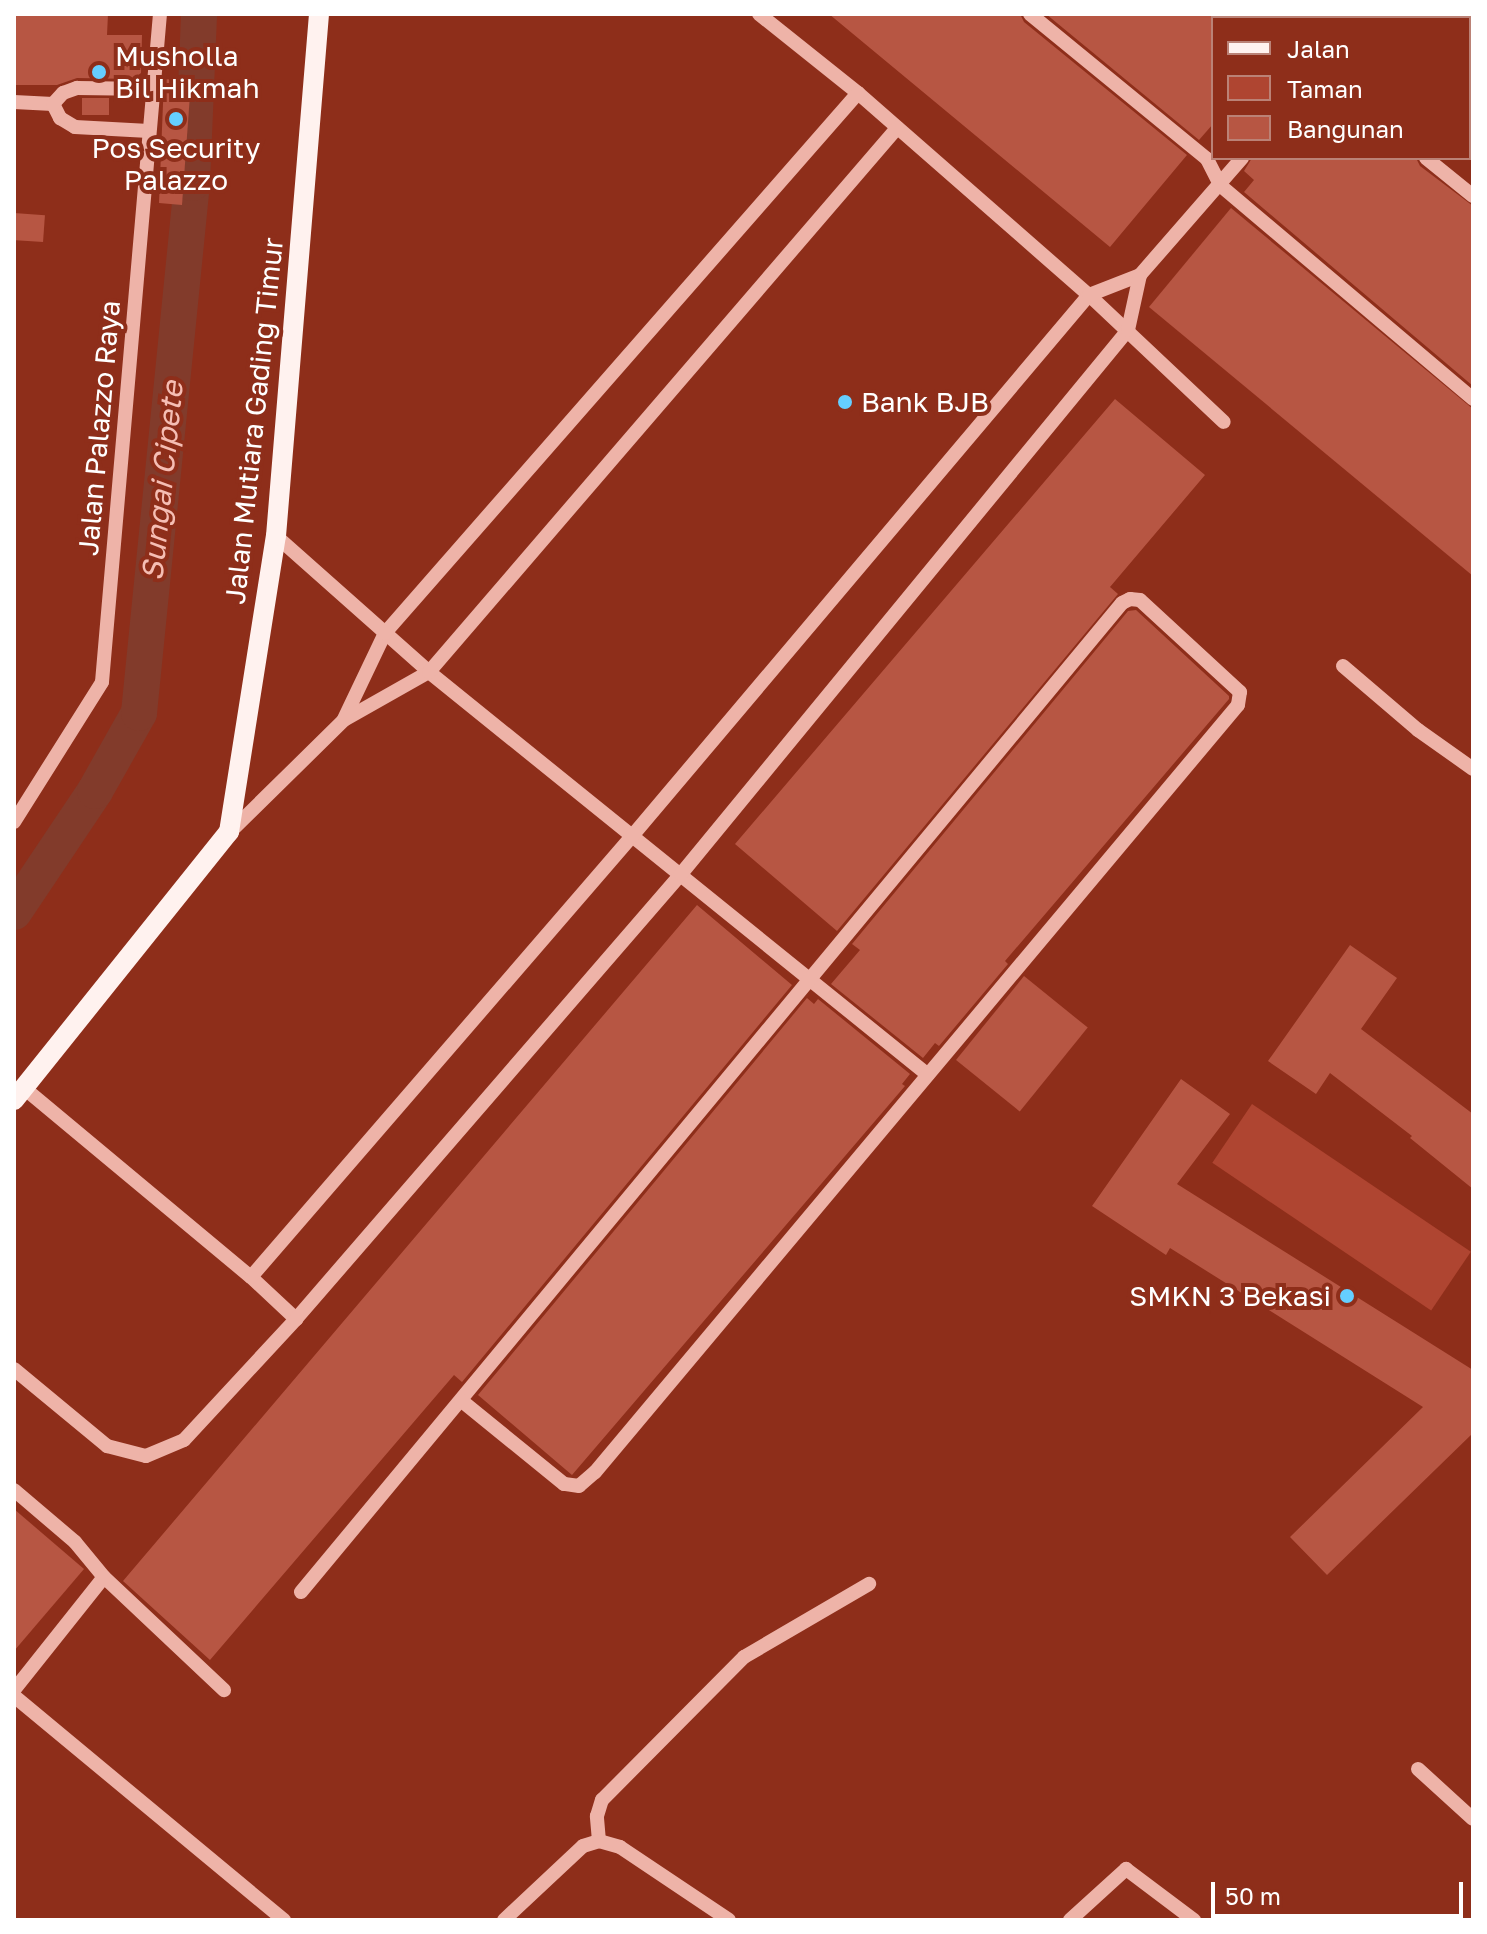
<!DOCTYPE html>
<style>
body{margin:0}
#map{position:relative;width:1487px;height:1934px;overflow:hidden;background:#8e2e1a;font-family:"Golos Text",sans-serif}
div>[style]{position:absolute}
.green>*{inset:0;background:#af4531;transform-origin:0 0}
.canal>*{height:36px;margin:-18px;padding:0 18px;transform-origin:18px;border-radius:18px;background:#823b2b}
.building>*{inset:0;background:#b75643;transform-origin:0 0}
.minor>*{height:14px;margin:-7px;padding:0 7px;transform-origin:7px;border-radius:7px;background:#eeb3a8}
.major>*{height:20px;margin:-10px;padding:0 10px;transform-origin:10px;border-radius:10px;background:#fff2ef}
.dots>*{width:22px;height:22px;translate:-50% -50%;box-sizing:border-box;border:4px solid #8e2e1a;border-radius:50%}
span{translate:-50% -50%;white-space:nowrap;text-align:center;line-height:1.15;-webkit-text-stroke:8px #8e2e1a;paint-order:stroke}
.poi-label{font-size:28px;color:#fff}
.left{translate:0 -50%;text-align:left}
.right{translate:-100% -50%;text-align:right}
.street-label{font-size:28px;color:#fff}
.water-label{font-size:30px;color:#f5beb4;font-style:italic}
.frame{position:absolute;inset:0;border:16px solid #fff;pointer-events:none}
.legend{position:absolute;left:1211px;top:16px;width:260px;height:144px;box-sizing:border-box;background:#8e2e1a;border:2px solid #bb8276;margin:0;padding:10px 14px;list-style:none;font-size:24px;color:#fff}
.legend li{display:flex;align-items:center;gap:16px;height:40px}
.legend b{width:40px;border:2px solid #bb8276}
.scale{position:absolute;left:1211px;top:1882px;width:252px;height:36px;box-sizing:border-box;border:4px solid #fff;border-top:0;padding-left:10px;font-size:24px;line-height:28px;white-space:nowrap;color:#fff;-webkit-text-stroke:6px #8e2e1a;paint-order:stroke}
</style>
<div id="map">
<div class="green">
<div style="left:1252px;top:1104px;width:264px;height:71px;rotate:34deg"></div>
</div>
<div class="canal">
<div style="left:14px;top:912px;width:146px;rotate:-56.2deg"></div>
<div style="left:95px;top:791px;width:90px;rotate:-60.6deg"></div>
<div style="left:139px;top:713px;width:533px;rotate:-84.29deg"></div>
<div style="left:192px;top:183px;width:169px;rotate:-87.6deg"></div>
</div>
<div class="building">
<div style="clip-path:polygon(14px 14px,108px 14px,107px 35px,142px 35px,141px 73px,133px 79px,77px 78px,57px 85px,14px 85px)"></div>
<div style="clip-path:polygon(829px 14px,1020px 14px,1024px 22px,1187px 155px,1110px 247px)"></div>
<div style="clip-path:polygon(1046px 14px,1232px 14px,1229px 18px,1213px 18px,1213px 124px,1199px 140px)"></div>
<div style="clip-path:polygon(164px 79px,191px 81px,182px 205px,159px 203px)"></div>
<div style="left:82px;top:98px;width:27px;height:17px"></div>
<div style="clip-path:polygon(1252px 158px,1416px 158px,1420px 166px,1473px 206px,1473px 386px,1244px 192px,1254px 180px,1244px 171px)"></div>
<div style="clip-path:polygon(1231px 208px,1473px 409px,1473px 576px,1149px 307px)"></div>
<div style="left:14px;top:213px;width:31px;height:27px;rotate:4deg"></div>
<div style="clip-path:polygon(1115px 399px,1205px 475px,1110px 587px,1118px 594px,837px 931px,735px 844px)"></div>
<div style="clip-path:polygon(1136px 610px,1229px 696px,1229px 699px,1005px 961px,1008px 964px,939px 1046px,935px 1043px,923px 1058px,831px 984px,860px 950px,852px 944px,1128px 611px)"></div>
<div style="clip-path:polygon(697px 905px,792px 985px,462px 1382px,454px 1375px,210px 1660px,123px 1581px)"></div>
<div style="clip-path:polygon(1350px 945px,1397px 978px,1361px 1029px,1473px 1114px,1473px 1189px,1410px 1138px,1412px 1136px,1330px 1073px,1316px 1094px,1268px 1061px)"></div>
<div style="left:1024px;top:976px;width:82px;height:108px;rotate:39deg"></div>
<div style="clip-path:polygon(807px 998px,814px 1004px,818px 999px,910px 1074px,902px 1084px,905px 1086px,572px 1475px,478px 1395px)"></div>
<div style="clip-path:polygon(1181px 1079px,1230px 1114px,1177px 1184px,1473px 1370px,1473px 1433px,1327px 1575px,1290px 1537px,1423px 1407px,1170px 1248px,1166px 1255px,1092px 1206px)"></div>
<div style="clip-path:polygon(14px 1509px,84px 1569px,14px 1651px)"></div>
</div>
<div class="minor">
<div style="left:759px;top:14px;width:127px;rotate:38.6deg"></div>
<div style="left:858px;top:93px;width:307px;rotate:41.2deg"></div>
<div style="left:1089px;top:295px;width:185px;rotate:43.3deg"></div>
<div style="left:1030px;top:14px;width:229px;rotate:39.3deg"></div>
<div style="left:1207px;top:159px;width:30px;rotate:63deg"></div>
<div style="left:1221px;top:186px;width:330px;rotate:40.2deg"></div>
<div style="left:1252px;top:14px;width:6px;rotate:39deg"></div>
<div style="left:1351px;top:18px;width:6px;rotate:-45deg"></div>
<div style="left:14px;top:102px;width:39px;rotate:3deg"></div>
<div style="left:53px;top:104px;width:16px;rotate:63deg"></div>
<div style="left:60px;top:118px;width:17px;rotate:31deg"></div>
<div style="left:75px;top:127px;width:74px;rotate:3.1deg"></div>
<div style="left:53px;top:104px;width:15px;rotate:-48deg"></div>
<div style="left:63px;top:93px;width:15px;rotate:-20deg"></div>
<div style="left:77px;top:88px;width:75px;rotate:0.8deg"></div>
<div style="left:1426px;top:158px;width:60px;rotate:39deg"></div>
<div style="left:276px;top:536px;width:205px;rotate:41.6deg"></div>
<div style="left:429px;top:672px;width:641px;rotate:38.92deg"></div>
<div style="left:1343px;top:666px;width:99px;rotate:40.5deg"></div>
<div style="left:1418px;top:730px;width:67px;rotate:35.3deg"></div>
<div style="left:344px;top:719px;width:95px;rotate:-64.5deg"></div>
<div style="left:385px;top:633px;width:718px;rotate:-48.78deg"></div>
<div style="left:14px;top:822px;width:165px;rotate:-57.8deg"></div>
<div style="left:102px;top:682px;width:671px;rotate:-85.04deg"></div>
<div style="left:230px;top:832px;width:160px;rotate:-44.5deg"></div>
<div style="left:344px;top:720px;width:98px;rotate:-29.5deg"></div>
<div style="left:429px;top:672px;width:718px;rotate:-49.29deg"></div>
<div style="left:24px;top:1088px;width:295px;rotate:39.8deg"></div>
<div style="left:251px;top:1277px;width:62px;rotate:43deg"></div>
<div style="left:251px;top:1277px;width:584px;rotate:-49.16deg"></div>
<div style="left:633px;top:835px;width:707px;rotate:-49.82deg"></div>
<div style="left:1089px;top:295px;width:55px;rotate:-21.4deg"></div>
<div style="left:1140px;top:275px;width:155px;rotate:-48.9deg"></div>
<div style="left:14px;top:1369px;width:121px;rotate:39.6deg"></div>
<div style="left:107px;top:1446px;width:40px;rotate:14.4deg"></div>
<div style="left:146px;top:1456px;width:41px;rotate:-22.8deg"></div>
<div style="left:184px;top:1440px;width:165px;rotate:-47.2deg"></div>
<div style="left:296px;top:1319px;width:588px;rotate:-49.13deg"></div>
<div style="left:681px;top:874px;width:704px;rotate:-50.59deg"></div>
<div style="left:1128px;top:330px;width:56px;rotate:-77.7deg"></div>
<div style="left:14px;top:1490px;width:80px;rotate:40.4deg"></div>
<div style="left:75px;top:1542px;width:45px;rotate:50.4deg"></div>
<div style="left:104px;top:1577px;width:165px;rotate:43.3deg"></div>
<div style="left:301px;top:1592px;width:1285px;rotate:-50.3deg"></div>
<div style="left:1122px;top:603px;width:9px;rotate:-27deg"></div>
<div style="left:1130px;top:599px;width:10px;rotate:6deg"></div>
<div style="left:1140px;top:600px;width:136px;rotate:42.6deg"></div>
<div style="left:1240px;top:692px;width:13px;rotate:99deg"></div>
<div style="left:1238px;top:705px;width:1001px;rotate:129.97deg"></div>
<div style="left:595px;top:1472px;width:21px;rotate:139deg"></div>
<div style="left:579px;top:1486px;width:15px;rotate:-172deg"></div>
<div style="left:564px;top:1484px;width:132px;rotate:-140.9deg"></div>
<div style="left:14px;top:1690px;width:144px;rotate:-51.5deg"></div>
<div style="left:14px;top:1696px;width:351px;rotate:39.7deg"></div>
<div style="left:1418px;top:1769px;width:74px;rotate:42.3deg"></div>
<div style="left:599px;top:1841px;width:25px;rotate:-95deg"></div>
<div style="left:597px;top:1816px;width:17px;rotate:-73deg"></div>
<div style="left:602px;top:1800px;width:202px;rotate:-45.2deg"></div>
<div style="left:744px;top:1657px;width:145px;rotate:-30.3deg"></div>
<div style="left:504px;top:1920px;width:108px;rotate:-43.1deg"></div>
<div style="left:583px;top:1846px;width:17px;rotate:-17deg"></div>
<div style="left:599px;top:1841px;width:22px;rotate:16deg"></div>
<div style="left:620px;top:1847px;width:131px;rotate:33.8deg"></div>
<div style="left:1070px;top:1920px;width:76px;rotate:-42.3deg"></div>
<div style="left:1126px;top:1869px;width:85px;rotate:36.9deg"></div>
</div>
<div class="major">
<div style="left:14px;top:1100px;width:344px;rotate:-51.3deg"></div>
<div style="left:229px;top:832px;width:300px;rotate:-81deg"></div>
<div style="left:276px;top:536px;width:524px;rotate:-85.29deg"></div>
</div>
<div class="dots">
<div style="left:99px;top:72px;background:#65ceff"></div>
<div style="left:176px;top:119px;background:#65ceff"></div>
<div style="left:845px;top:402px;background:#65ceff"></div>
<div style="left:1347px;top:1296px;background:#65ceff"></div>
</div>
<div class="poi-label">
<span class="left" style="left:115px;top:72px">Musholla<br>Bil Hikmah</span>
<span style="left:176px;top:164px">Pos Security<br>Palazzo</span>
<span class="left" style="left:861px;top:402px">Bank BJB</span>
<span class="right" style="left:1331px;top:1296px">SMKN 3 Bekasi</span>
</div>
<div class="street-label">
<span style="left:254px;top:421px;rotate:-84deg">Jalan Mutiara Gading Timur</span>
<span style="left:99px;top:428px;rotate:-85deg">Jalan Palazzo Raya</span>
</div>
<div class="water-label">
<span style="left:162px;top:481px;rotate:-84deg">Sungai Cipete</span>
</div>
<div class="frame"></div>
<ul class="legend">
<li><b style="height:10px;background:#fff2ef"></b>Jalan</li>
<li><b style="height:22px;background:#af4531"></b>Taman</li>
<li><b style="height:22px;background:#b75643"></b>Bangunan</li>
</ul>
<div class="scale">50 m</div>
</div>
